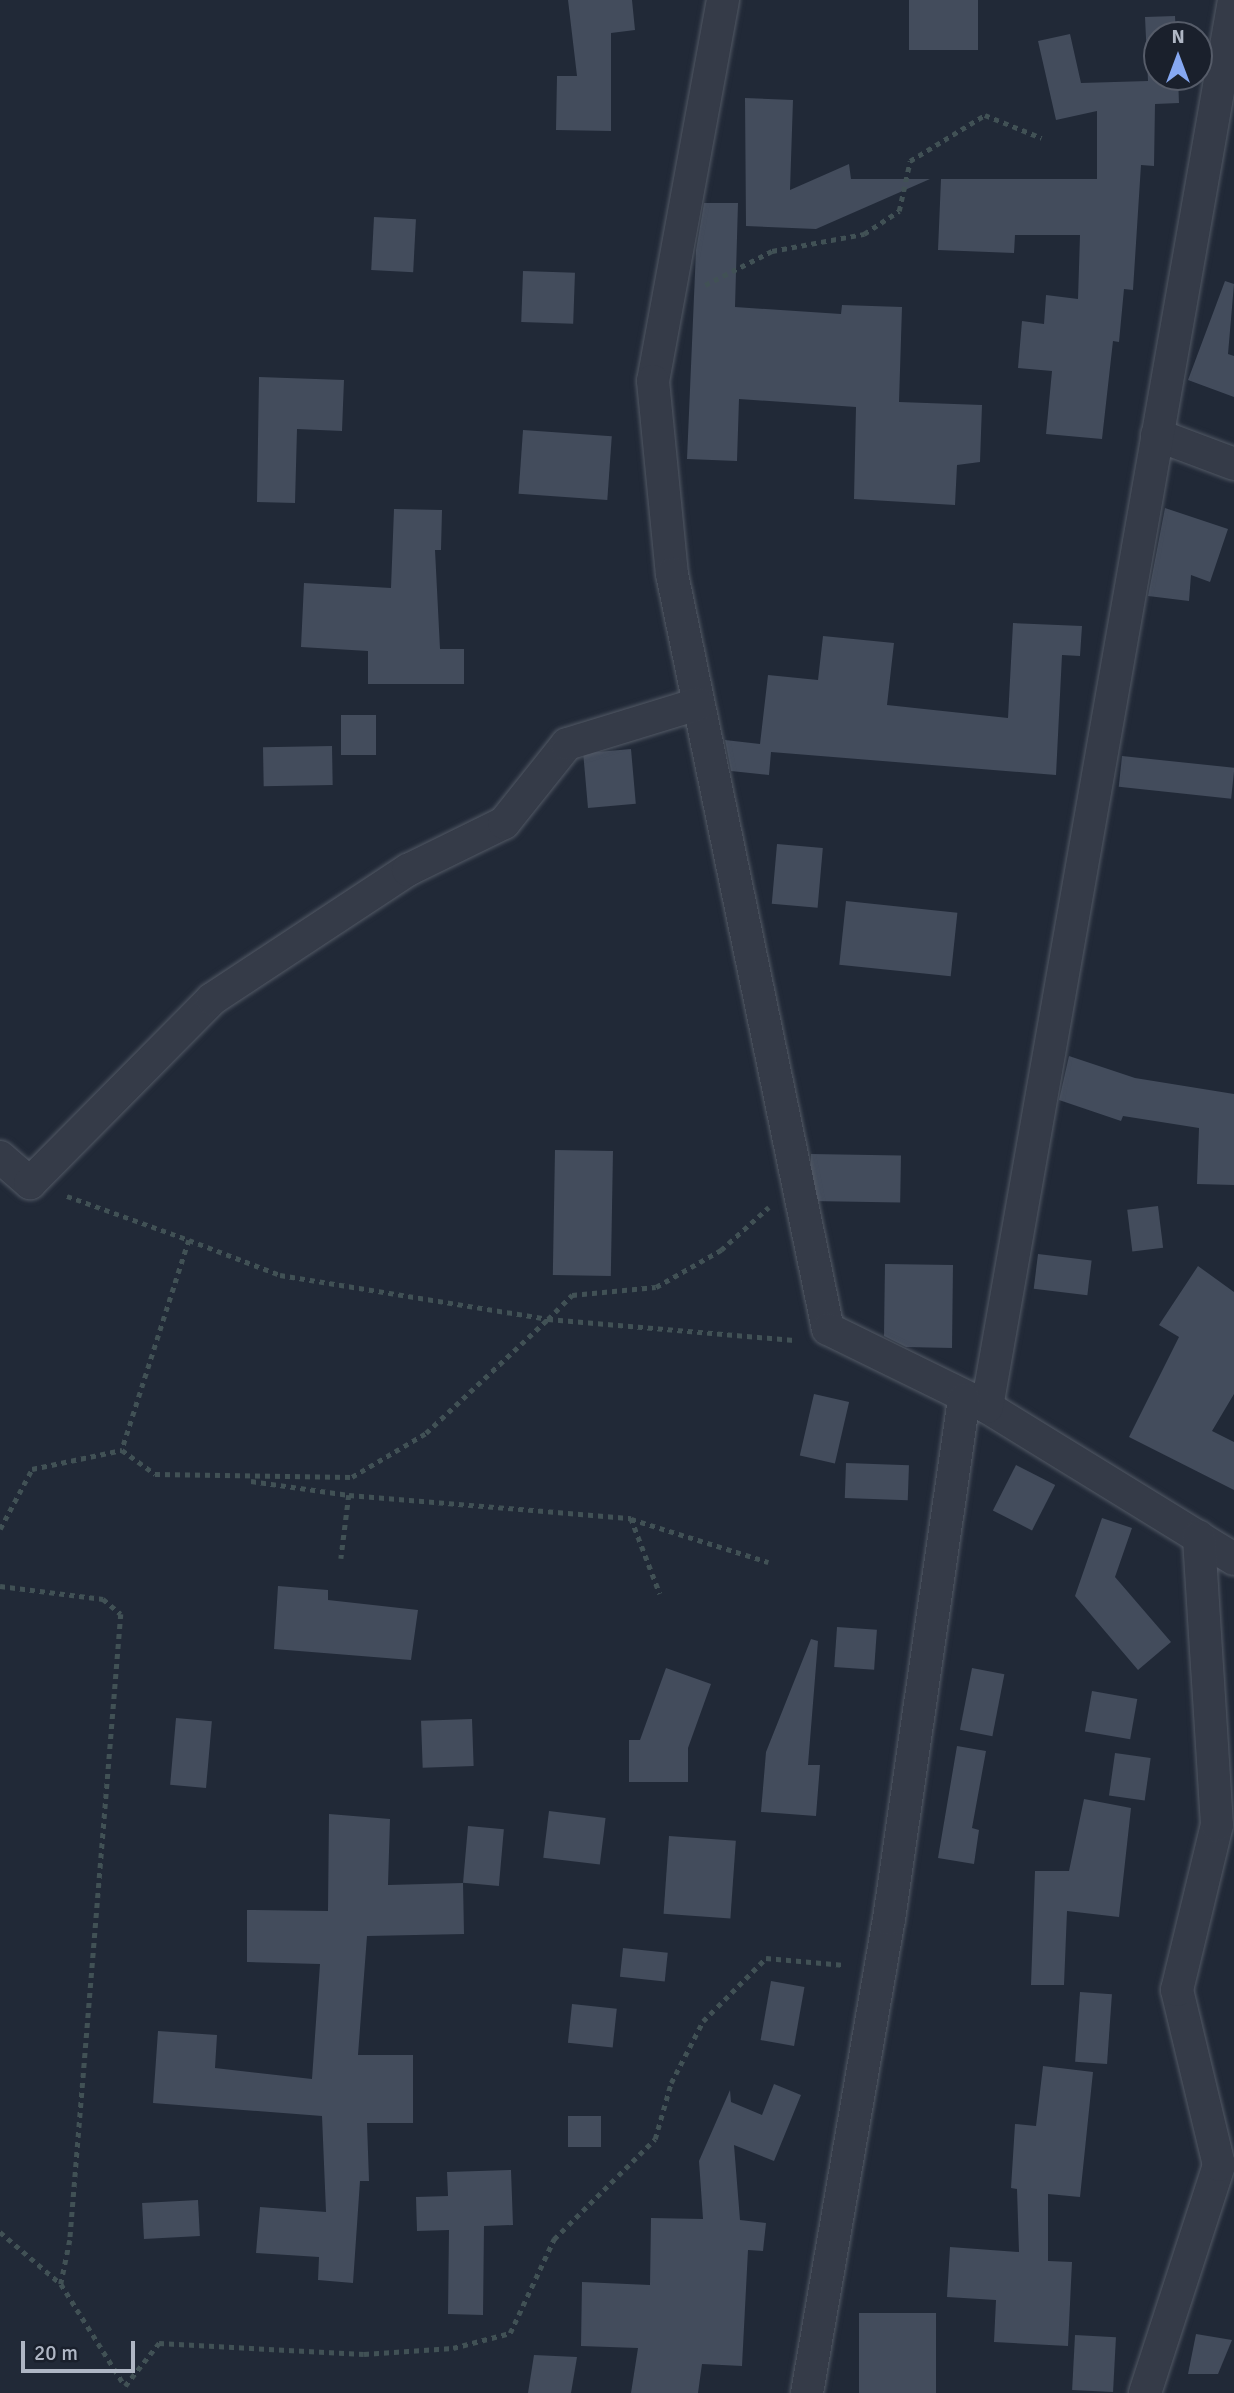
<!DOCTYPE html>
<style>
body{margin:0}
#map{position:relative;width:1234px;height:2393px;overflow:hidden;background:#212937;font-family:Signika,sans-serif}
div>[style]{position:absolute}
.building>*{inset:0;background:#434c5c;transform-origin:0 0}
.path>*{height:4.5px;margin-top:-2.25px;transform-origin:0;background:repeating-linear-gradient(90deg,#415155 0 5px,transparent 0 10px)}
.roads{filter:drop-shadow(0 0 2px #525965) drop-shadow(0 0 2px #525965)}
.street>*{height:32px;margin:-16px;padding:0 16px;transform-origin:16px;border-radius:16px;background:#353b48}
span{translate:-50% -50%;white-space:nowrap;text-align:center;line-height:1.15;-webkit-text-stroke:6px #1a202c;paint-order:stroke}
.north{position:absolute;left:1143px;top:21px;width:70px;height:70px;box-sizing:border-box;background:#1a202c;border:2px solid #565c69;border-radius:50%;rotate:0deg;font-size:19px;font-weight:700;line-height:28px;text-align:center;color:#afb6c4}
.north::after{content:'';display:block;margin:auto;width:24px;height:32px;background:#86a8f2;clip-path:polygon(50% 0,100% 100%,50% 72%,0 100%)}
.scale{position:absolute;left:21px;top:2341px;width:114px;height:32px;box-sizing:border-box;border:4px solid #afb6c4;border-top:0;padding-left:9px;font-size:21px;line-height:24px;white-space:nowrap;color:#afb6c4;-webkit-text-stroke:5px #1a202c;paint-order:stroke}
</style>
<div id="map">
<div class="building">
<div style="clip-path:polygon(568px 0,632px 0,635px 30px,611px 33px,611px 131px,556px 130px,557px 76px,577px 76px)"></div>
<div style="left:909px;top:0;width:69px;height:50px"></div>
<div style="clip-path:polygon(1175px 16px,1176px 35px,1157px 35px,1157px 77px,1178px 77px,1179px 103px,1155px 104px,1154px 166px,1141px 165px,1133px 290px,1124px 289px,1119px 342px,1113px 341px,1102px 439px,1046px 434px,1052px 371px,1018px 368px,1022px 321px,1044px 324px,1046px 295px,1078px 299px,1080px 235px,1015px 235px,1014px 253px,938px 250px,941px 179px,1097px 179px,1097px 111px,1056px 120px,1038px 41px,1070px 34px,1081px 83px,1148px 81px,1145px 17px)"></div>
<div style="clip-path:polygon(745px 98px,793px 100px,790px 190px,849px 164px,851px 179px,930px 179px,816px 229px,746px 226px)"></div>
<div style="clip-path:polygon(704px 203px,738px 203px,735px 307px,841px 314px,842px 305px,902px 307px,899px 402px,982px 405px,980px 462px,957px 465px,955px 505px,854px 499px,856px 407px,739px 399px,737px 461px,687px 459px,696px 250px)"></div>
<div style="left:374px;top:217px;width:42px;height:53px;rotate:3deg"></div>
<div style="left:523px;top:271px;width:52px;height:51px;rotate:2deg"></div>
<div style="clip-path:polygon(1225px 281px,1234px 284px,1228px 354px,1234px 356px,1234px 397px,1188px 380px)"></div>
<div style="clip-path:polygon(259px 377px,344px 380px,342px 431px,297px 429px,295px 503px,257px 502px)"></div>
<div style="left:523px;top:430px;width:89px;height:64px;rotate:4deg"></div>
<div style="clip-path:polygon(1165px 508px,1228px 529px,1210px 582px,1191px 575px,1189px 601px,1148px 596px)"></div>
<div style="clip-path:polygon(394px 509px,442px 510px,441px 550px,435px 550px,440px 649px,464px 649px,464px 684px,368px 684px,368px 651px,301px 647px,304px 583px,391px 588px)"></div>
<div style="clip-path:polygon(1013px 623px,1082px 626px,1080px 656px,1062px 655px,1056px 775px,771px 752px,769px 775px,731px 771px,725px 740px,760px 744px,768px 675px,818px 680px,823px 636px,894px 643px,887px 705px,1008px 718px)"></div>
<div style="left:341px;top:715px;width:35px;height:40px"></div>
<div style="left:332px;top:746px;width:39px;height:69px;rotate:89deg"></div>
<div style="left:631px;top:749px;width:55px;height:48px;rotate:85deg"></div>
<div style="left:1122px;top:756px;width:113px;height:31px;rotate:6deg"></div>
<div style="left:777px;top:844px;width:46px;height:60px;rotate:5deg"></div>
<div style="left:846px;top:901px;width:112px;height:64px;rotate:6deg"></div>
<div style="clip-path:polygon(1069px 1056px,1135px 1078px,1234px 1094px,1234px 1185px,1197px 1184px,1199px 1128px,1123px 1116px,1121px 1121px,1059px 1100px)"></div>
<div style="left:555px;top:1150px;width:58px;height:125px;rotate:1deg"></div>
<div style="left:811px;top:1154px;width:90px;height:47px;rotate:1deg"></div>
<div style="left:1158px;top:1206px;width:42px;height:31px;rotate:83deg"></div>
<div style="left:1038px;top:1254px;width:54px;height:35px;rotate:7deg"></div>
<div style="clip-path:polygon(885px 1264px,953px 1265px,952px 1348px,906px 1347px,884px 1336px)"></div>
<div style="clip-path:polygon(1198px 1266px,1234px 1292px,1234px 1394px,1212px 1431px,1234px 1442px,1234px 1490px,1129px 1437px,1179px 1337px,1159px 1325px)"></div>
<div style="left:814px;top:1394px;width:36px;height:63px;rotate:13deg"></div>
<div style="left:846px;top:1463px;width:63px;height:35px;rotate:2deg"></div>
<div style="left:1016px;top:1465px;width:44px;height:51px;rotate:27deg"></div>
<div style="clip-path:polygon(1102px 1518px,1132px 1528px,1115px 1577px,1171px 1642px,1138px 1670px,1075px 1596px)"></div>
<div style="clip-path:polygon(278px 1586px,328px 1590px,328px 1600px,418px 1610px,411px 1660px,274px 1649px)"></div>
<div style="left:837px;top:1627px;width:40px;height:40px;rotate:4deg"></div>
<div style="clip-path:polygon(811px 1639px,818px 1641px,808px 1765px,820px 1765px,816px 1816px,761px 1812px,766px 1752px)"></div>
<div style="clip-path:polygon(666px 1668px,711px 1684px,688px 1748px,688px 1782px,629px 1782px,629px 1740px,640px 1740px)"></div>
<div style="left:972px;top:1668px;width:33px;height:63px;rotate:11deg"></div>
<div style="left:1092px;top:1691px;width:46px;height:41px;rotate:10deg"></div>
<div style="left:176px;top:1718px;width:36px;height:67px;rotate:5deg"></div>
<div style="left:472px;top:1719px;width:47px;height:51px;rotate:88deg"></div>
<div style="clip-path:polygon(957px 1746px,986px 1751px,972px 1828px,979px 1830px,974px 1864px,938px 1858px)"></div>
<div style="left:1115px;top:1753px;width:36px;height:43px;rotate:8deg"></div>
<div style="clip-path:polygon(1084px 1799px,1131px 1808px,1119px 1917px,1067px 1911px,1064px 1985px,1031px 1985px,1035px 1871px,1069px 1871px)"></div>
<div style="left:549px;top:1811px;width:57px;height:47px;rotate:7deg"></div>
<div style="clip-path:polygon(329px 1814px,390px 1819px,388px 1885px,463px 1883px,464px 1934px,367px 1936px,358px 2055px,413px 2055px,413px 2123px,367px 2123px,369px 2181px,360px 2181px,353px 2283px,318px 2280px,319px 2257px,256px 2253px,260px 2207px,326px 2212px,322px 2116px,153px 2103px,158px 2031px,217px 2035px,215px 2068px,312px 2079px,320px 1964px,247px 1962px,247px 1910px,328px 1911px)"></div>
<div style="left:468px;top:1826px;width:36px;height:57px;rotate:5deg"></div>
<div style="left:669px;top:1836px;width:67px;height:78px;rotate:4deg"></div>
<div style="left:623px;top:1948px;width:45px;height:29px;rotate:6deg"></div>
<div style="left:771px;top:1981px;width:34px;height:60px;rotate:10deg"></div>
<div style="left:1080px;top:1992px;width:32px;height:70px;rotate:4deg"></div>
<div style="left:572px;top:2004px;width:45px;height:39px;rotate:6deg"></div>
<div style="clip-path:polygon(1043px 2066px,1093px 2072px,1080px 2197px,1048px 2194px,1048px 2261px,1072px 2262px,1068px 2346px,994px 2342px,996px 2300px,947px 2297px,950px 2247px,1019px 2252px,1017px 2189px,1011px 2188px,1015px 2124px,1036px 2126px)"></div>
<div style="clip-path:polygon(774px 2084px,801px 2095px,774px 2161px,734px 2145px,740px 2220px,766px 2223px,763px 2251px,748px 2250px,742px 2366px,702px 2364px,698px 2393px,631px 2393px,638px 2348px,581px 2346px,582px 2282px,650px 2285px,651px 2218px,703px 2219px,699px 2161px,730px 2090px,731px 2102px,762px 2115px)"></div>
<div style="left:568px;top:2116px;width:33px;height:31px"></div>
<div style="clip-path:polygon(511px 2170px,513px 2225px,484px 2226px,483px 2315px,448px 2314px,449px 2230px,417px 2231px,416px 2197px,448px 2196px,447px 2172px)"></div>
<div style="left:198px;top:2200px;width:36px;height:56px;rotate:87deg"></div>
<div style="left:859px;top:2313px;width:77px;height:80px"></div>
<div style="clip-path:polygon(1196px 2334px,1232px 2340px,1218px 2374px,1188px 2374px)"></div>
<div style="left:1075px;top:2335px;width:41px;height:55px;rotate:3deg"></div>
<div style="clip-path:polygon(534px 2355px,577px 2357px,571px 2393px,528px 2393px)"></div>
</div>
<div class="path">
<div style="left:705px;top:285px;width:75px;rotate:-26.9deg"></div>
<div style="left:772px;top:251px;width:94px;rotate:-10.5deg"></div>
<div style="left:864px;top:234px;width:42px;rotate:-33.3deg"></div>
<div style="left:899px;top:211px;width:51px;rotate:-77.6deg"></div>
<div style="left:910px;top:161px;width:88px;rotate:-31.5deg"></div>
<div style="left:985px;top:115px;width:61px;rotate:22deg"></div>
<div style="left:67px;top:1196px;width:130px;rotate:19.8deg"></div>
<div style="left:189px;top:1240px;width:220px;rotate:107.7deg"></div>
<div style="left:189px;top:1240px;width:97px;rotate:21deg"></div>
<div style="left:280px;top:1275px;width:272px;rotate:9.3deg"></div>
<div style="left:548px;top:1319px;width:34px;rotate:-45deg"></div>
<div style="left:572px;top:1295px;width:84px;rotate:-5.4deg"></div>
<div style="left:656px;top:1287px;width:75px;rotate:-29.6deg"></div>
<div style="left:721px;top:1250px;width:64px;rotate:-41.9deg"></div>
<div style="left:251px;top:1481px;width:99px;rotate:8.1deg"></div>
<div style="left:349px;top:1495px;width:64px;rotate:97.1deg"></div>
<div style="left:349px;top:1495px;width:283px;rotate:4.7deg"></div>
<div style="left:631px;top:1518px;width:81px;rotate:69.1deg"></div>
<div style="left:631px;top:1519px;width:144px;rotate:17.4deg"></div>
<div style="left:0;top:1529px;width:68px;rotate:-61.9deg"></div>
<div style="left:32px;top:1469px;width:92px;rotate:-11.9deg"></div>
<div style="left:122px;top:1450px;width:41px;rotate:36deg"></div>
<div style="left:155px;top:1474px;width:197px;rotate:0.9deg"></div>
<div style="left:352px;top:1477px;width:86px;rotate:-30.7deg"></div>
<div style="left:426px;top:1433px;width:167px;rotate:-43.1deg"></div>
<div style="left:548px;top:1319px;width:247px;rotate:4.9deg"></div>
<div style="left:0;top:1586px;width:104px;rotate:7.2deg"></div>
<div style="left:103px;top:1599px;width:23px;rotate:40deg"></div>
<div style="left:121px;top:1614px;width:628px;rotate:94.66deg"></div>
<div style="left:70px;top:2240px;width:45px;rotate:101.6deg"></div>
<div style="left:0;top:2232px;width:80px;rotate:40.4deg"></div>
<div style="left:61px;top:2284px;width:120px;rotate:57.9deg"></div>
<div style="left:125px;top:2386px;width:55px;rotate:-51.7deg"></div>
<div style="left:159px;top:2343px;width:205px;rotate:3.1deg"></div>
<div style="left:364px;top:2354px;width:89px;rotate:-3.9deg"></div>
<div style="left:453px;top:2348px;width:59px;rotate:-14.7deg"></div>
<div style="left:510px;top:2333px;width:104px;rotate:-64.9deg"></div>
<div style="left:554px;top:2239px;width:142px;rotate:-44.7deg"></div>
<div style="left:655px;top:2139px;width:58px;rotate:-74.1deg"></div>
<div style="left:671px;top:2083px;width:70px;rotate:-62.7deg"></div>
<div style="left:703px;top:2021px;width:89px;rotate:-45deg"></div>
<div style="left:766px;top:1958px;width:79px;rotate:5.1deg"></div>
</div>
<div class="roads">
<div class="street">
<div style="left:723px;top:0;width:387px;rotate:100.4deg"></div>
<div style="left:653px;top:381px;width:194px;rotate:84.4deg"></div>
<div style="left:672px;top:574px;width:771px;rotate:78.33deg"></div>
<div style="left:828px;top:1329px;width:177px;rotate:26.1deg"></div>
<div style="left:987px;top:1407px;width:290px;rotate:31.6deg"></div>
<div style="left:1157px;top:435px;width:82px;rotate:20.6deg"></div>
<div style="left:0;top:1157px;width:40px;rotate:41deg"></div>
<div style="left:30px;top:1183px;width:259px;rotate:-45.3deg"></div>
<div style="left:212px;top:999px;width:235px;rotate:-33.4deg"></div>
<div style="left:408px;top:870px;width:107px;rotate:-26.1deg"></div>
<div style="left:504px;top:823px;width:101px;rotate:-51.4deg"></div>
<div style="left:567px;top:744px;width:137px;rotate:-17deg"></div>
<div style="left:987px;top:1407px;width:1429px;rotate:-80.04deg"></div>
<div style="left:807px;top:2393px;width:481px;rotate:-80.2deg"></div>
<div style="left:889px;top:1919px;width:525px;rotate:-81.79deg"></div>
<div style="left:1145px;top:2393px;width:240px;rotate:-72deg"></div>
<div style="left:1219px;top:2165px;width:180px;rotate:-103.5deg"></div>
<div style="left:1177px;top:1990px;width:170px;rotate:-76.4deg"></div>
<div style="left:1217px;top:1825px;width:289px;rotate:-93.6deg"></div>
</div>
</div>
<div class="north">N</div>
<div class="scale">20 m</div>
</div>
